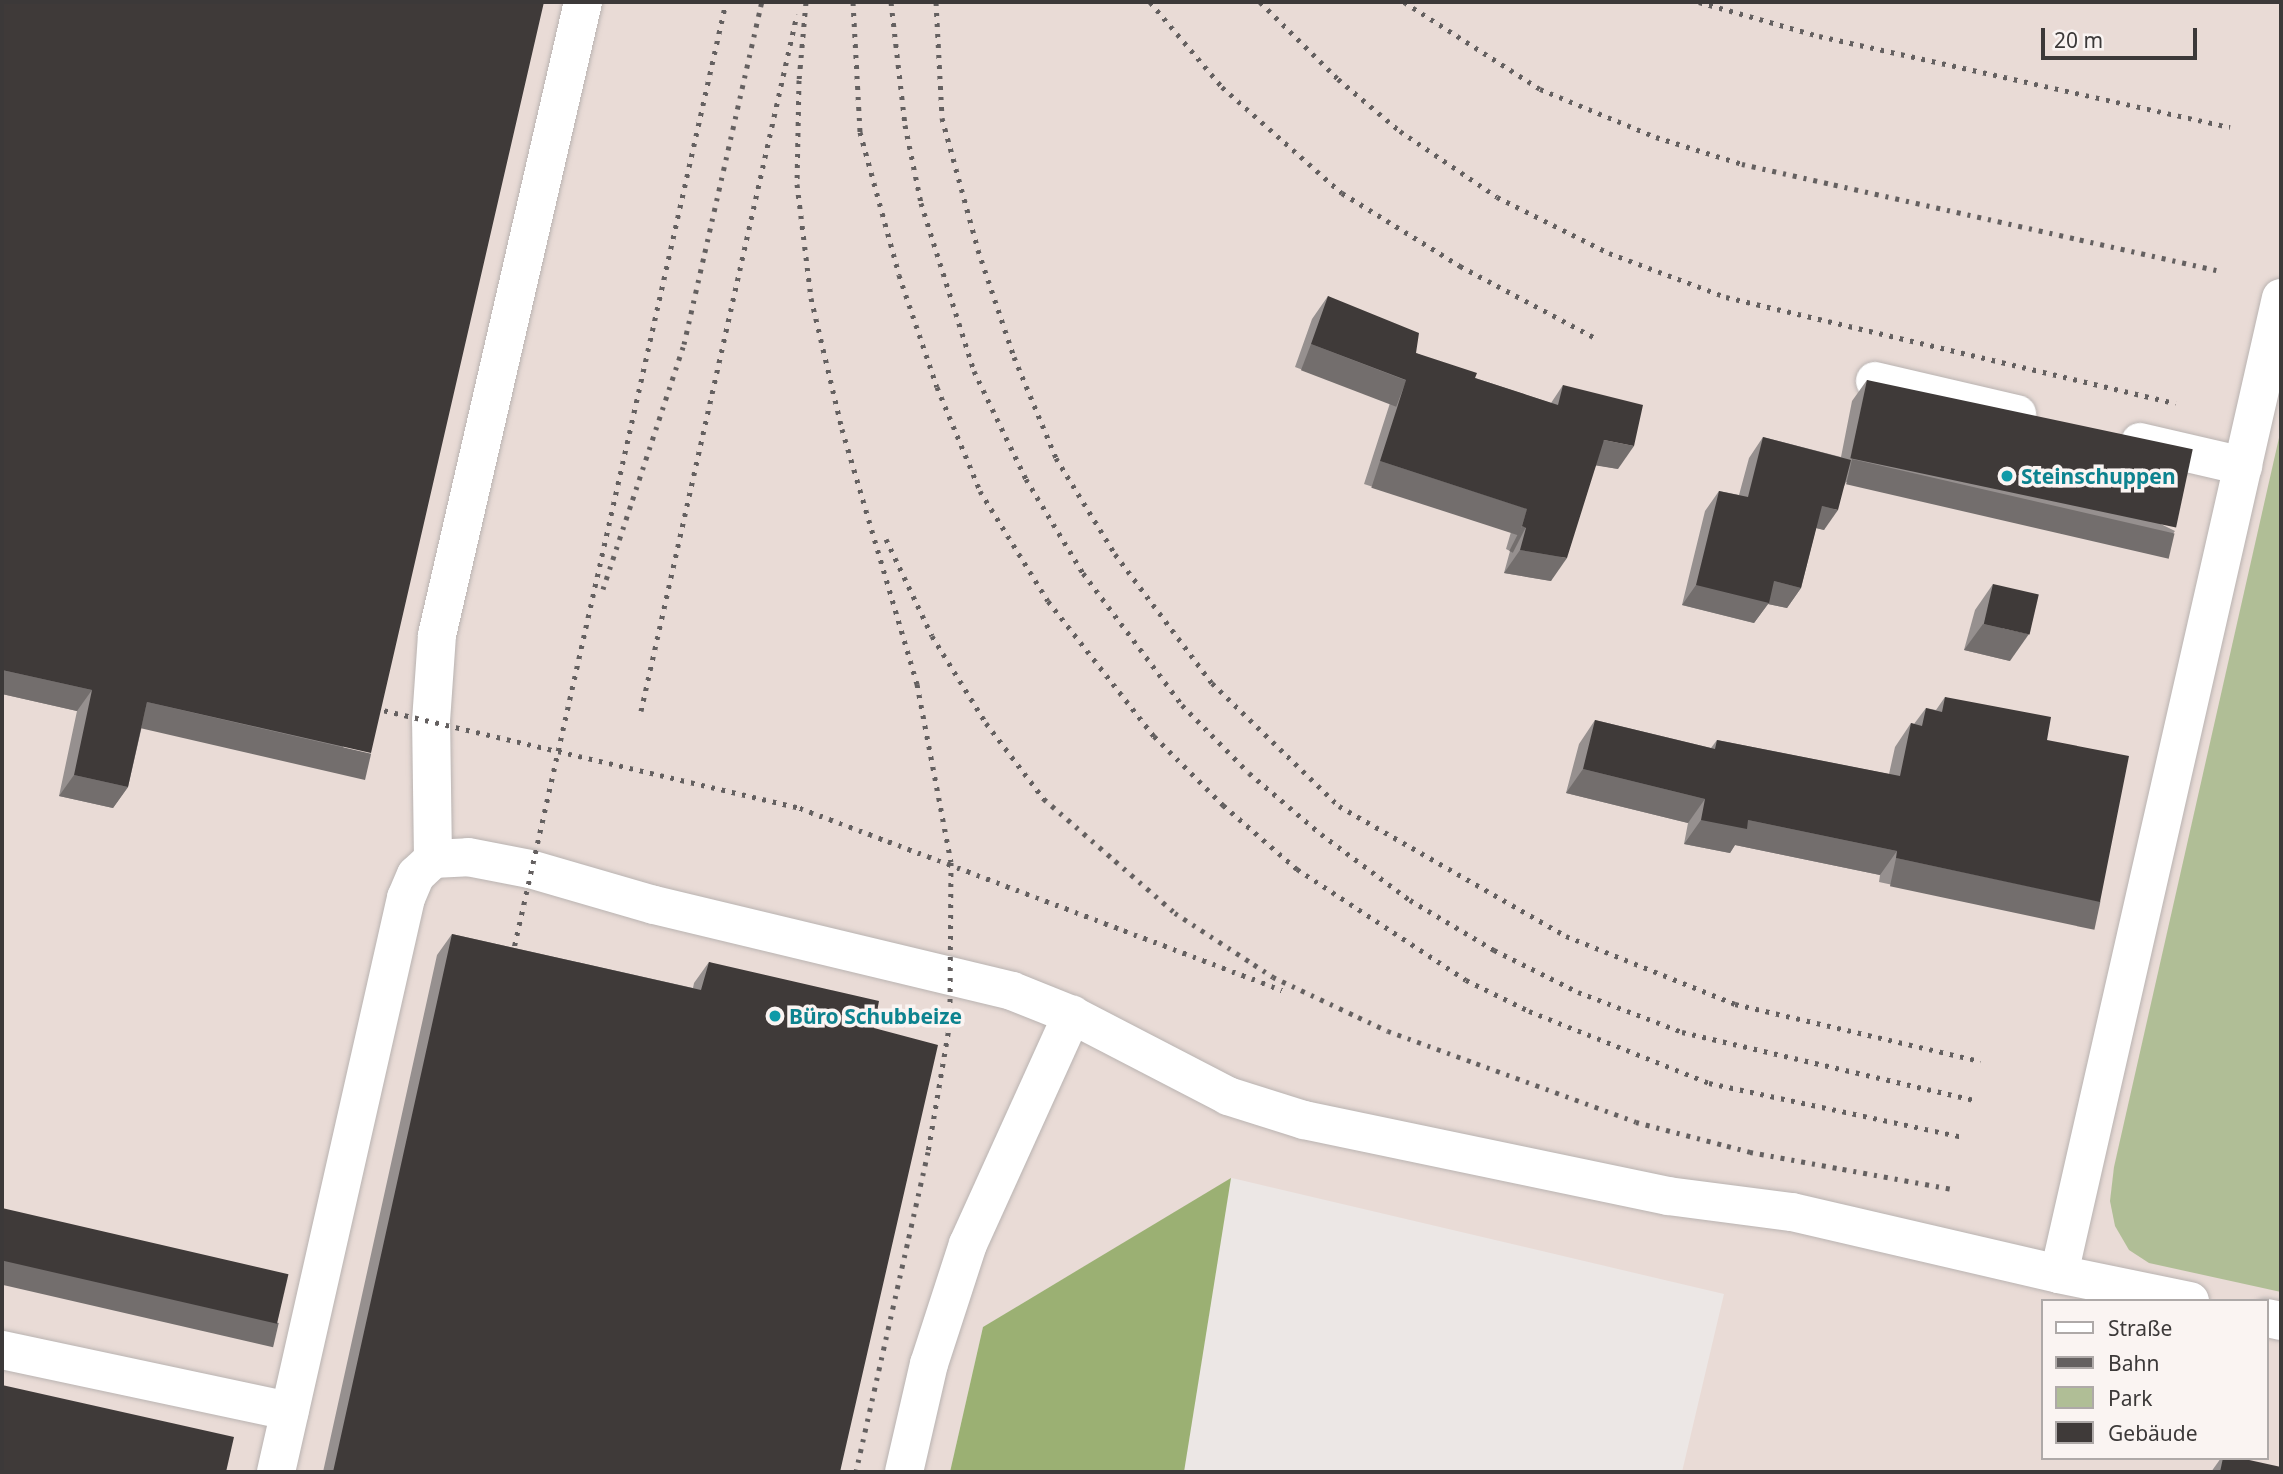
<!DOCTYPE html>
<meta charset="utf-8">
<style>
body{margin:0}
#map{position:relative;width:2283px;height:1474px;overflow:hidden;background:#ece7e5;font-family:"Noto Sans",sans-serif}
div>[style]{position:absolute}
.built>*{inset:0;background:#e9dbd6}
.green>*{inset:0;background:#b0be96}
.forest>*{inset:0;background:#9bb073}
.roads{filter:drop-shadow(0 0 2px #b9b3b1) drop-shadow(0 0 2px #b9b3b1)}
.minor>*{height:38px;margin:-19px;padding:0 19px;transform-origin:19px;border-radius:19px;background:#fff}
.rail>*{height:5px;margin-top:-2.5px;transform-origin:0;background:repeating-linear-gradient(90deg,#646060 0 3.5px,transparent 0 10.5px)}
.wall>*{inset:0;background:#96908f}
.shaded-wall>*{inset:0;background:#736e6d;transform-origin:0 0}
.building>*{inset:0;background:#3f3a39;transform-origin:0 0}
.dots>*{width:19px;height:19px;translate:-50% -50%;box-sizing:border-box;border:4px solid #faf4f2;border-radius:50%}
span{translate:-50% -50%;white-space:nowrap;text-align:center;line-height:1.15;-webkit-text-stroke:7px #faf4f2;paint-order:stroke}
.culture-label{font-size:21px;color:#0d838f;font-weight:700}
.left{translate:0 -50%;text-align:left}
.frame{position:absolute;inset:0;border:4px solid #3c3939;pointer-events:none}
.legend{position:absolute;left:2041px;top:1299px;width:228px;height:161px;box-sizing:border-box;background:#faf4f2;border:2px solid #aea9a8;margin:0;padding:9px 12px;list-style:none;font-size:21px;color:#3c3939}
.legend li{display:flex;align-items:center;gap:14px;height:35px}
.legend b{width:35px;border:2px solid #aea9a8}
.scale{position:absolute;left:2041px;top:28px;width:156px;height:32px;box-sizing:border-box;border:4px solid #3c3939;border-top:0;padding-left:9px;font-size:21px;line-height:24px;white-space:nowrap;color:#3c3939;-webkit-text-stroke:5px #faf4f2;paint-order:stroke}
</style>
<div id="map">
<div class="built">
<div style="clip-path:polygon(evenodd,2px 2px,2281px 2px,2281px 1472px,1682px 1472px,1724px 1294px,1232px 1178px,983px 1327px,950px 1472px,2px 1472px,2px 2px,2043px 1301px,2267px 1301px,2267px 1458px,2043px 1458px,2043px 1301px)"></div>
</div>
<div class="green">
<div style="clip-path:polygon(2281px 429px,2281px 1292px,2149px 1263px,2129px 1250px,2115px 1226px,2110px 1201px,2114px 1167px)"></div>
</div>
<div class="forest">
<div style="clip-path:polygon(1231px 1178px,1184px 1472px,950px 1472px,983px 1327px)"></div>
</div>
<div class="roads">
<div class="minor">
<div style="left:1875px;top:381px;width:146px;rotate:13.1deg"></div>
<div style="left:2140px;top:442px;width:106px;rotate:13.1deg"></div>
<div style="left:433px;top:859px;width:138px;rotate:-90.8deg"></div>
<div style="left:431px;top:721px;width:86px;rotate:-86deg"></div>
<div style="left:437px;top:635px;width:650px;rotate:-77.01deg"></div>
<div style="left:2190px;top:1301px;width:134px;rotate:-168.4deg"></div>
<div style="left:2059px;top:1274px;width:1001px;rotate:-77.19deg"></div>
<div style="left:2267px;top:1318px;width:14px;rotate:12deg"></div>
<div style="left:2px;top:1350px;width:294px;rotate:12deg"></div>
<div style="left:276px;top:1472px;width:589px;rotate:-77.24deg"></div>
<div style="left:406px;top:898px;width:25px;rotate:-67deg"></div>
<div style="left:416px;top:875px;width:23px;rotate:-43deg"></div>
<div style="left:433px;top:859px;width:35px;rotate:-3deg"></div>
<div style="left:468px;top:857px;width:63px;rotate:11deg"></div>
<div style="left:530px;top:869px;width:129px;rotate:16.2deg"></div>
<div style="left:654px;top:905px;width:368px;rotate:13.5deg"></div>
<div style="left:1012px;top:991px;width:65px;rotate:21.8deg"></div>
<div style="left:1072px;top:1015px;width:176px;rotate:27.4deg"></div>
<div style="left:1228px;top:1096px;width:80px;rotate:17.5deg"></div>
<div style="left:1304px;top:1120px;width:372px;rotate:11.8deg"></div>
<div style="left:1668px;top:1196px;width:125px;rotate:7.4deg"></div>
<div style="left:1792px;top:1212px;width:274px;rotate:13.1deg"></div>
<div style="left:904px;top:1472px;width:111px;rotate:-77deg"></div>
<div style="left:929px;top:1364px;width:126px;rotate:-72deg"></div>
<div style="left:968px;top:1244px;width:252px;rotate:-65.6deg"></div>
</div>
</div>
<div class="rail">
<div style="left:806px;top:2px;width:78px;rotate:95.1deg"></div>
<div style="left:799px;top:80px;width:104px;rotate:91.1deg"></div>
<div style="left:797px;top:184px;width:115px;rotate:83deg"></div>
<div style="left:811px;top:298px;width:135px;rotate:76.7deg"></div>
<div style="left:842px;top:429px;width:266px;rotate:73.6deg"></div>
<div style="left:917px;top:684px;width:181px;rotate:79.2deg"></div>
<div style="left:951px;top:862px;width:160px;rotate:90.4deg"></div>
<div style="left:950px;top:1022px;width:132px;rotate:99.6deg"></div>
<div style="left:928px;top:1152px;width:328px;rotate:102.7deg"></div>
<div style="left:853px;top:2px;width:130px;rotate:86.9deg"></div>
<div style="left:860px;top:132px;width:148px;rotate:74.7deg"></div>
<div style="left:899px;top:275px;width:118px;rotate:71.3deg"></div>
<div style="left:937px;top:387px;width:113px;rotate:67.5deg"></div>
<div style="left:980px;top:491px;width:129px;rotate:58.3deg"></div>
<div style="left:1048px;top:601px;width:172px;rotate:51.9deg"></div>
<div style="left:1154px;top:736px;width:98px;rotate:45deg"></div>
<div style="left:1223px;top:805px;width:98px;rotate:40.9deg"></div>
<div style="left:1297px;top:869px;width:202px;rotate:33.3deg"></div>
<div style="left:1466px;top:980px;width:70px;rotate:26.2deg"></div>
<div style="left:1529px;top:1011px;width:194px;rotate:21.8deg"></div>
<div style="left:1709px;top:1083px;width:259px;rotate:12deg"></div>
<div style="left:891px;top:2px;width:124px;rotate:83.5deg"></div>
<div style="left:905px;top:125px;width:80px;rotate:78.4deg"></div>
<div style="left:921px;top:203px;width:176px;rotate:72.5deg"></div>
<div style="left:974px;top:371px;width:120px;rotate:64.3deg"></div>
<div style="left:1026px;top:479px;width:110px;rotate:58.8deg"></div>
<div style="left:1083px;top:573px;width:165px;rotate:53.1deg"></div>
<div style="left:1182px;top:705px;width:95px;rotate:45.4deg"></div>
<div style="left:1249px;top:773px;width:94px;rotate:40.3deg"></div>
<div style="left:1321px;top:834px;width:111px;rotate:36.6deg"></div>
<div style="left:1410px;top:900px;width:98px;rotate:30.8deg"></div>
<div style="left:1494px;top:950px;width:94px;rotate:26.6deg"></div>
<div style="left:1578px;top:992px;width:111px;rotate:21deg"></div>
<div style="left:1682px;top:1032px;width:301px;rotate:13.1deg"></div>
<div style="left:936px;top:2px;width:116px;rotate:87deg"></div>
<div style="left:942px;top:118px;width:137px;rotate:74.7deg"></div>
<div style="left:978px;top:250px;width:113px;rotate:71.4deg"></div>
<div style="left:1014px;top:357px;width:109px;rotate:67.4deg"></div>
<div style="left:1056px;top:458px;width:113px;rotate:58.4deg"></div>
<div style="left:1115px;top:554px;width:161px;rotate:53.1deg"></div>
<div style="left:1212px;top:683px;width:177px;rotate:44.1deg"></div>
<div style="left:1339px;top:806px;width:262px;rotate:29.8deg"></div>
<div style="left:1566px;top:936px;width:182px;rotate:21.9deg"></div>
<div style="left:1735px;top:1004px;width:252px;rotate:13.1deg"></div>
<div style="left:1150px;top:2px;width:111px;rotate:49.7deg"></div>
<div style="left:1222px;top:87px;width:160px;rotate:41.5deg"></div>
<div style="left:1342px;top:193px;width:139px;rotate:31.7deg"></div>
<div style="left:1460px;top:266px;width:157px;rotate:28deg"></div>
<div style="left:1260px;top:2px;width:110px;rotate:44.6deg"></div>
<div style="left:1338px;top:79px;width:81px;rotate:40deg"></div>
<div style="left:1400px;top:131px;width:117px;rotate:34.2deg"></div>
<div style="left:1497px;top:197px;width:125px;rotate:26.6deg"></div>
<div style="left:1609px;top:253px;width:125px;rotate:20.6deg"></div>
<div style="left:1726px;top:297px;width:462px;rotate:13.3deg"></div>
<div style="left:1404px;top:2px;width:161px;rotate:32.6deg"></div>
<div style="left:1540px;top:89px;width:126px;rotate:22.5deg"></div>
<div style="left:1656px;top:137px;width:90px;rotate:17.4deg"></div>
<div style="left:1742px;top:164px;width:488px;rotate:12.6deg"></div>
<div style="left:1699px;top:2px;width:125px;rotate:15.8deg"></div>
<div style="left:1819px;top:36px;width:421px;rotate:12.5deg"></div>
<div style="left:886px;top:539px;width:107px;rotate:64.6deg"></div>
<div style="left:932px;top:636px;width:102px;rotate:58.2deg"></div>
<div style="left:986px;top:723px;width:96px;rotate:52.7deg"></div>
<div style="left:1044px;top:799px;width:174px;rotate:41deg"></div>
<div style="left:1175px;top:913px;width:117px;rotate:33.1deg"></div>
<div style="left:1273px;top:977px;width:127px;rotate:25.2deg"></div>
<div style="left:1388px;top:1031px;width:264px;rotate:20.1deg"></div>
<div style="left:1636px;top:1122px;width:118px;rotate:14.7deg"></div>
<div style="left:1750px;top:1152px;width:204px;rotate:10.4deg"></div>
<div style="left:603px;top:589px;width:258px;rotate:-71.7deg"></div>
<div style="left:684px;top:344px;width:351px;rotate:-77.2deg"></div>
<div style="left:374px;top:708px;width:438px;rotate:13.2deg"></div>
<div style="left:800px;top:808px;width:515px;rotate:20.69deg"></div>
<div style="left:641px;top:711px;width:714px;rotate:-77.38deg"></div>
<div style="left:510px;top:966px;width:988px;rotate:-77.37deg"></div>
</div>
<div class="wall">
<div style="clip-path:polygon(2px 2px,356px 775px,142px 726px,128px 787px,113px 808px,59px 796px,77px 711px,2px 694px)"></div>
<div style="clip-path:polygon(1328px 296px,1416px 353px,1475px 378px,1551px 403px,1563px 385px,1618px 469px,1596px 465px,1551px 581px,1504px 573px,1510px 551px,1506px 549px,1511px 532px,1364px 484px,1390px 403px,1295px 367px,1312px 319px)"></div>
<div style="clip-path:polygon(1867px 380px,2175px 531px,2160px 552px,1846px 482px,1824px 530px,1816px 528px,1801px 588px,1787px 608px,1768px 604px,1754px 623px,1682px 605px,1705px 511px,1719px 491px,1739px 495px,1749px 458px,1763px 437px,1841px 457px,1852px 401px)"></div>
<div style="clip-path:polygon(1993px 584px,2010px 661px,1964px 650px,1975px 610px)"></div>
<div style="clip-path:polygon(1945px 697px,2047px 740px,2100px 902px,2083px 926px,1879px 882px,1880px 875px,1735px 845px,1730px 853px,1684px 844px,1688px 823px,1566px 793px,1579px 744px,1595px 720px,1711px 748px,1717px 740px,1889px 774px,1895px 747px,1911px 723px,1914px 724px,1926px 708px,1936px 710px)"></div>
<div style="clip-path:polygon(452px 934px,693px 988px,694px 983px,709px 962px,874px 1028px,840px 1472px,323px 1472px,437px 955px)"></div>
<div style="clip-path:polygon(2221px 1458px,2240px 1458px,2281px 1472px,2211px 1472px)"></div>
</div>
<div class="shaded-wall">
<div style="left:1311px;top:344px;width:102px;height:28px;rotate:21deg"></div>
<div style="clip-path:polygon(1604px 440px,1634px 446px,1618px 469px,1587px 464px)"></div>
<div style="left:1852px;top:459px;width:331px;height:26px;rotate:13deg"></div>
<div style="left:1380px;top:461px;width:155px;height:28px;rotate:18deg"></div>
<div style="clip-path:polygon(1822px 506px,1838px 510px,1824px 530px,1808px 526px)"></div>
<div style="left:1522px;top:526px;width:4px;height:28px;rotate:27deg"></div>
<div style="clip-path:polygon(1520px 550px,1567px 558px,1551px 581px,1504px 573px)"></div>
<div style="clip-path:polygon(1774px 581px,1801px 588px,1787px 608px,1768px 604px,1754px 623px,1682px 605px,1696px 585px)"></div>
<div style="clip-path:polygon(1983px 624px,2029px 634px,2010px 661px,1964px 650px)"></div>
<div style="clip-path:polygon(2px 670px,92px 690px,77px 711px,2px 694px)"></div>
<div style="left:147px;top:702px;width:230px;height:27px;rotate:13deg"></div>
<div style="clip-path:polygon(1583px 769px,1705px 799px,1688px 823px,1566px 793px)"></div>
<div style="clip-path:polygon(74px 775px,128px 787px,113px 808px,59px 796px)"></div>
<div style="clip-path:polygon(1701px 820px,1748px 820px,1897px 851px,1880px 875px,1735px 845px,1730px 853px,1684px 844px)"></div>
<div style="left:1896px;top:858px;width:209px;height:29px;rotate:12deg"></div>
<div style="left:2px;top:1259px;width:284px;height:25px;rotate:13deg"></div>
</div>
<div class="building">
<div style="clip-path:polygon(2px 2px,544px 2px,371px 753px,147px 702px,128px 787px,74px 775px,92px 690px,2px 670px)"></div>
<div style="clip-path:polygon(1328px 296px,1419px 333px,1416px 353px,1477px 373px,1475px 378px,1558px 405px,1563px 385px,1643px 405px,1634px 446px,1604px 440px,1567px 558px,1520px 550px,1526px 528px,1522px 526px,1527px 509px,1380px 461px,1406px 380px,1311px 344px)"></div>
<div style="left:1867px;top:380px;width:333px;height:80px;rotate:12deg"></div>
<div style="clip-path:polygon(1763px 437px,1851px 460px,1838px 510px,1822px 506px,1801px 588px,1774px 581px,1769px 603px,1696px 585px,1719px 491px,1748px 497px)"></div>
<div style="left:1993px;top:584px;width:47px;height:41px;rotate:13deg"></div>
<div style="clip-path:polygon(1945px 697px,2051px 717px,2047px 740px,2129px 756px,2100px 902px,1896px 858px,1897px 851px,1748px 820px,1747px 829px,1701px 820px,1705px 799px,1583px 769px,1595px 720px,1715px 749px,1717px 740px,1900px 776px,1911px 723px,1922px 726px,1926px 708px,1942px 712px)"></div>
<div style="clip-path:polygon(452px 934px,701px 990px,709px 962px,879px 1001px,874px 1028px,938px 1045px,840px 1472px,333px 1472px)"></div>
<div style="left:2px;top:1208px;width:294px;height:51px;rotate:13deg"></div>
<div style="clip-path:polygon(2px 1385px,234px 1437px,226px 1472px,2px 1472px)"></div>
<div style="clip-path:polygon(2223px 1458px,2240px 1458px,2281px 1467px,2281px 1472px,2220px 1472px)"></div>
</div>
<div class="dots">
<div style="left:2007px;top:476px;background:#0f9aa8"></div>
<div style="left:775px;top:1016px;background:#0f9aa8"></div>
</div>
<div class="culture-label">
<span class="left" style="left:2021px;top:476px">Steinschuppen</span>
<span class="left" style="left:789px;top:1016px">Büro Schubbeize</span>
</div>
<div class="frame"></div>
<ul class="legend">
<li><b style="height:9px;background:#fff"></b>Straße</li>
<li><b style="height:9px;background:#646060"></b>Bahn</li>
<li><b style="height:19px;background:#b0be96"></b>Park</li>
<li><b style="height:19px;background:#3f3a39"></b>Gebäude</li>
</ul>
<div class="scale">20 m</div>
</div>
